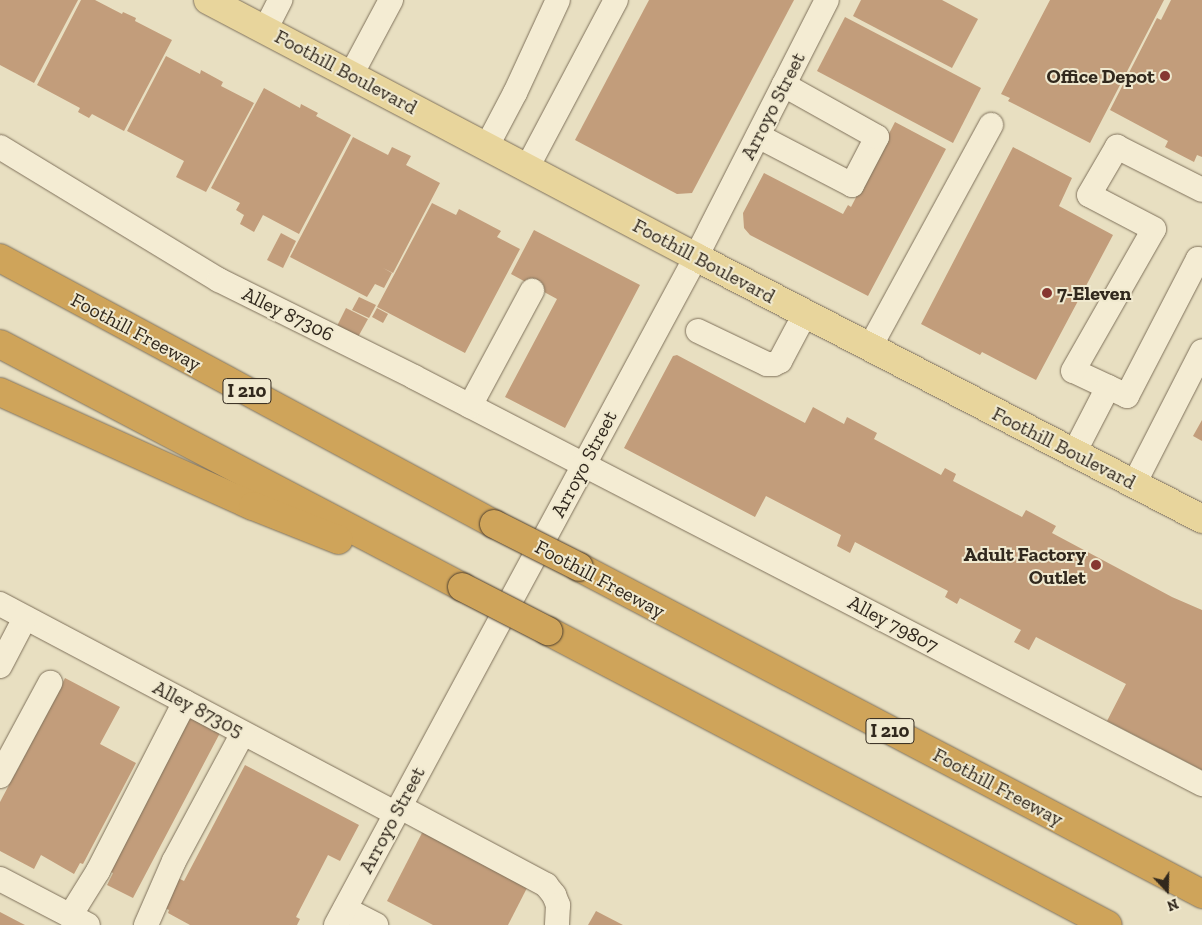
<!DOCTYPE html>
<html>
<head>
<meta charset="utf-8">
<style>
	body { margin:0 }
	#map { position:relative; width:1202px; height:925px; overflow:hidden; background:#e8dfc1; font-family:"Zilla Slab",serif }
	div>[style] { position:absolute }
	.building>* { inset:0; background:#c29d7b }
	.roads { filter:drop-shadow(0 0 1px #7f715b) drop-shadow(0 0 1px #7f715b) }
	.minor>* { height:24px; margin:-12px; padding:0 12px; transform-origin:12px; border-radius:12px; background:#f4ecd3 }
	.major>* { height:28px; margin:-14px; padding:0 14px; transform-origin:14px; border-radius:14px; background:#e8d59c }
	.highway>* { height:28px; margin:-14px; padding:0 14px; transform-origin:14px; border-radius:14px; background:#cfa45a }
	.bridges { filter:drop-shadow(0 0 1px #4d3f2f) drop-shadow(0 0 1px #4d3f2f) }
	.highway-bridge>* { height:28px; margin:-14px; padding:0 14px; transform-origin:14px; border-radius:14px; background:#cfa45a }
	.dots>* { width:14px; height:14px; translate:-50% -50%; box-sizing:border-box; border:2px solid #f0e9cf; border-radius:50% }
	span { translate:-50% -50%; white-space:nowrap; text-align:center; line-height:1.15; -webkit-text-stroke:4px #f0e9cf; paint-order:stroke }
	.shield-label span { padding:1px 4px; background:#f0e9cf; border:1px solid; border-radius:4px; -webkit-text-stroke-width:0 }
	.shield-label { font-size:19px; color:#31281d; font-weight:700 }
	.street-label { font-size:20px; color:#31281d }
	.poi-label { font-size:20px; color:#31281d; font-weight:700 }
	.right { translate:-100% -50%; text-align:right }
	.left { translate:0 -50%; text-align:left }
	.north { position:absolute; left:1142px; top:865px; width:50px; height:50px; -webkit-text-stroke:4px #f0e9cf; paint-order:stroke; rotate:159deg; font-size:14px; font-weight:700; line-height:20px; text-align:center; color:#31281d }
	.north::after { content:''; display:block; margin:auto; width:18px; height:22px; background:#31281d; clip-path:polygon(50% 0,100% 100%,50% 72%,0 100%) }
</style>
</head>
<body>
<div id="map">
	<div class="building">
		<i style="clip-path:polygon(0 0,78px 0,34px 83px,0 65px)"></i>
		<i style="clip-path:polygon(81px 0,95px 0,122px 14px,123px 12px,136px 18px,135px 21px,172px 40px,124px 131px,92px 114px,89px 118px,78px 112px,80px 108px,37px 85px)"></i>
		<i style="clip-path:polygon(649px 0,794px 0,692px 193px,677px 194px,575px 140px)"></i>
		<i style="clip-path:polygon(861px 0,942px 0,978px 19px,952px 68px,853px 16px)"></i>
		<i style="clip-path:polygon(1050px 0,1164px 0,1090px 143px,1008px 101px,1010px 98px,1001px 94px)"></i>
		<i style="clip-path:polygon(1171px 0,1202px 0,1202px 157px,1197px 155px,1194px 162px,1165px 147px,1168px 141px,1110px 110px,1157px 18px,1161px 20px)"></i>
		<i style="clip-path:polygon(845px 17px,981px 88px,953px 143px,817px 71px)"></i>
		<i style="clip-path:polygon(166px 56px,200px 74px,201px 70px,223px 82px,221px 86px,254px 103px,206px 192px,176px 177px,184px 161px,127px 131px)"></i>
		<i style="clip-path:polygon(264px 88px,300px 108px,301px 104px,318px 113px,316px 116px,351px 135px,299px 234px,263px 215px,254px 232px,240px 224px,244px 215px,236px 210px,240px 203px,211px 188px)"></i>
		<i style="clip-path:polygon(895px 122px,946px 149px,868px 296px,750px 235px,744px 228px,743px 213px,764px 173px,843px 214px,848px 205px,851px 207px)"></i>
		<i style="clip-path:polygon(353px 137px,388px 155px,392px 147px,411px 156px,406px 165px,440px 183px,393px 273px,383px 268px,392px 273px,384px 288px,375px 284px,367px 297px,290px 257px)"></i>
		<i style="clip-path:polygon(1013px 147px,1072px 178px,1059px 206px,1113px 235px,1036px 380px,982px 352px,980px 355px,921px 324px)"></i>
		<i style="clip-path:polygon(432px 203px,456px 215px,459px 209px,501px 231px,497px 237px,520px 249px,465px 353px,377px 307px)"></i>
		<i style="clip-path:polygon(534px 230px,640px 285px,565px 428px,505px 397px,557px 299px,511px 274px)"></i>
		<i style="clip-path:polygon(281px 233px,296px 241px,283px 268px,267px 260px)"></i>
		<i style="clip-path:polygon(359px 297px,376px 305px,369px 318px,352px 310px)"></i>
		<i style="clip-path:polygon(346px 308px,368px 319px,358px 337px,337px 326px)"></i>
		<i style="clip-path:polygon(377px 308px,388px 314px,383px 323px,372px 317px)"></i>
		<i style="clip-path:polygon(677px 355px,805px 423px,813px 407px,844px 424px,847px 417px,877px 433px,874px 439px,941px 475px,945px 468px,956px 474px,953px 481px,1022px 517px,1026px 510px,1056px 526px,1052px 533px,1172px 597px,1202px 610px,1202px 770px,1107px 721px,1126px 684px,1036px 637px,1029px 650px,1014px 642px,1021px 630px,960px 598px,957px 604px,945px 597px,948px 591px,855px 542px,850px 553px,837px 546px,841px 535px,766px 496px,755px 517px,624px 448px,673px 356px)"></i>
		<i style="clip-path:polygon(1202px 420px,1202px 441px,1193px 436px)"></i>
		<i style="clip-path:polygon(65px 678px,120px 707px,100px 744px,136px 763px,83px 864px,80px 863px,74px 874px,41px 855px,34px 869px,0 851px,0 802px,9px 785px,5px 783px,11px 772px,15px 774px,30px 745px,32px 732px,36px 734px)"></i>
		<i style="clip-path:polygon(190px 717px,220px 733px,133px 898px,107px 885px,113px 873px,109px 871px)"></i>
		<i style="clip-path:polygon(245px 765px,359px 825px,340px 861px,328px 855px,296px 917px,300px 919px,297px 925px,190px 925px,168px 913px,169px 910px,163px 907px,178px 878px,184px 881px)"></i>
		<i style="clip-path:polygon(423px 831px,528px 886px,508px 925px,433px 925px,387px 901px)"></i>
		<i style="clip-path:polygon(596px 911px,623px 925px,588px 925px)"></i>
		<i style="clip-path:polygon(0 912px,21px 923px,25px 925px,0 925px)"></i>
	</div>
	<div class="roads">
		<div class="minor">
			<i style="left:265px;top:30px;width:34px;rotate:-63deg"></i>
			<i style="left:351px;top:75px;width:85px;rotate:-61.9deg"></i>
			<i style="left:758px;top:136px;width:106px;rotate:27.5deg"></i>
			<i style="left:852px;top:185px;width:54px;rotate:-62.5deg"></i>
			<i style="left:877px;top:137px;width:107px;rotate:-150.8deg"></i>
			<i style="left:487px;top:146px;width:60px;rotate:-62.2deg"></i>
			<i style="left:515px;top:93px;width:102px;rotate:-65.2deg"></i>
			<i style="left:0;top:147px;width:256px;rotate:31.3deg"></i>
			<i style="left:219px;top:280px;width:218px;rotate:26.4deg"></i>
			<i style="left:414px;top:377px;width:887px;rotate:27.32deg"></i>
			<i style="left:527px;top:168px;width:190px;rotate:-62.1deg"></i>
			<i style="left:698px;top:331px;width:76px;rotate:25.6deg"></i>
			<i style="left:767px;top:364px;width:7px"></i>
			<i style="left:774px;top:364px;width:7px;rotate:-27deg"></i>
			<i style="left:780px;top:361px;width:53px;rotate:-62deg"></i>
			<i style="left:870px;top:347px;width:253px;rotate:-61.4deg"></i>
			<i style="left:1108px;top:387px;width:38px;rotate:-155deg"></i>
			<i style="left:1073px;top:371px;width:163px;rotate:-60.3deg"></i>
			<i style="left:1154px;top:229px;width:73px;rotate:-152.4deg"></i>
			<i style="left:1089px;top:195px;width:56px;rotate:-59.7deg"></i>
			<i style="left:1117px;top:147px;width:95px;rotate:26.8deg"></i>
			<i style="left:470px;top:406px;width:131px;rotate:-61.7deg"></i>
			<i style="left:1074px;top:453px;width:74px;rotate:-62.7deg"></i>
			<i style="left:1108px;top:387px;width:21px;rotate:25deg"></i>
			<i style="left:1127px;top:396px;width:154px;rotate:-62.6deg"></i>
			<i style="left:1198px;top:259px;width:4px;rotate:27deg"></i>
			<i style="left:1134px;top:484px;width:149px;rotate:-62.9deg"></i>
			<i style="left:0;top:604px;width:448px;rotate:27.9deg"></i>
			<i style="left:0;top:666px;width:54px;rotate:-62.5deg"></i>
			<i style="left:0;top:776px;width:106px;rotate:-61.7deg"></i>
			<i style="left:400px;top:807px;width:166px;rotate:28.1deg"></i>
			<i style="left:546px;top:885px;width:13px;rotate:51deg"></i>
			<i style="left:554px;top:895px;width:11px;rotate:68deg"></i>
			<i style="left:558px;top:905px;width:20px;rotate:93deg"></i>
			<i style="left:0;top:879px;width:99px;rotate:27.6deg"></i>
			<i style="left:345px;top:909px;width:35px;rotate:27deg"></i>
			<i style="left:70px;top:916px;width:53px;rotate:-58.1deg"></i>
			<i style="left:98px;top:871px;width:190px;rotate:-62.8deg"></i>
			<i style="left:146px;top:925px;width:70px;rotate:-66.4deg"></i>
			<i style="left:174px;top:861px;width:145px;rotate:-61.7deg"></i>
			<i style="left:336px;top:925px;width:759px;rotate:-61.68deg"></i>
			<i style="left:696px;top:257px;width:288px;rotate:-63deg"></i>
		</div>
		<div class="major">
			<i style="left:208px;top:0;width:552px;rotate:27.77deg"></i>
			<i style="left:696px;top:257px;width:570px;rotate:27.37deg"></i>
		</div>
		<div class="highway">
			<i style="left:0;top:258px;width:561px;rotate:28.3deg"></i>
			<i style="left:0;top:344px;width:522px;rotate:27.74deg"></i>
			<i style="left:0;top:392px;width:277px;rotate:24.3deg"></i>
			<i style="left:253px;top:506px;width:92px;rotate:21.6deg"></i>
			<i style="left:579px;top:567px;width:704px;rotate:27.69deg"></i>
			<i style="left:548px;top:631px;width:632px;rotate:27.7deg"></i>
		</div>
	</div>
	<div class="bridges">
		<div class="highway-bridge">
			<i style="left:494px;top:524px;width:95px;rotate:26.8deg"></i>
			<i style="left:462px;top:587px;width:97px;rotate:27.1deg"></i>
		</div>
	</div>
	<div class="dots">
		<i style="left:1165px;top:76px;background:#873731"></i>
		<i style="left:1047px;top:293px;background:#873731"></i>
		<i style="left:1096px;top:565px;background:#873731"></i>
	</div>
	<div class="shield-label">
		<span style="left:247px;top:391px">I 210</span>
		<span style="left:890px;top:731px">I 210</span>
	</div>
	<div class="street-label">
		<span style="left:346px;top:72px;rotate:28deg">Foothill Boulevard</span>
		<span style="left:773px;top:106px;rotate:-63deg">Arroyo Street</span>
		<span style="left:704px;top:261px;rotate:28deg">Foothill Boulevard</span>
		<span style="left:288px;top:314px;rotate:26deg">Alley 87306</span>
		<span style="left:136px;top:332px;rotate:28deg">Foothill Freeway</span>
		<span style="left:1064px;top:448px;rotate:27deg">Foothill Boulevard</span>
		<span style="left:584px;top:464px;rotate:-62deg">Arroyo Street</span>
		<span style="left:600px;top:579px;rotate:28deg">Foothill Freeway</span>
		<span style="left:893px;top:624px;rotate:28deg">Alley 79807</span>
		<span style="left:198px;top:709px;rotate:28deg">Alley 87305</span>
		<span style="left:998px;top:787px;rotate:28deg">Foothill Freeway</span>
		<span style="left:392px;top:820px;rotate:-62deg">Arroyo Street</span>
	</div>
	<div class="poi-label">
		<span class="right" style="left:1155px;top:76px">Office Depot</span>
		<span class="left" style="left:1057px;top:293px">7-Eleven</span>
		<span class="right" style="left:1086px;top:566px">Adult Factory<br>Outlet</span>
	</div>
	<div class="north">N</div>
</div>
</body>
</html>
